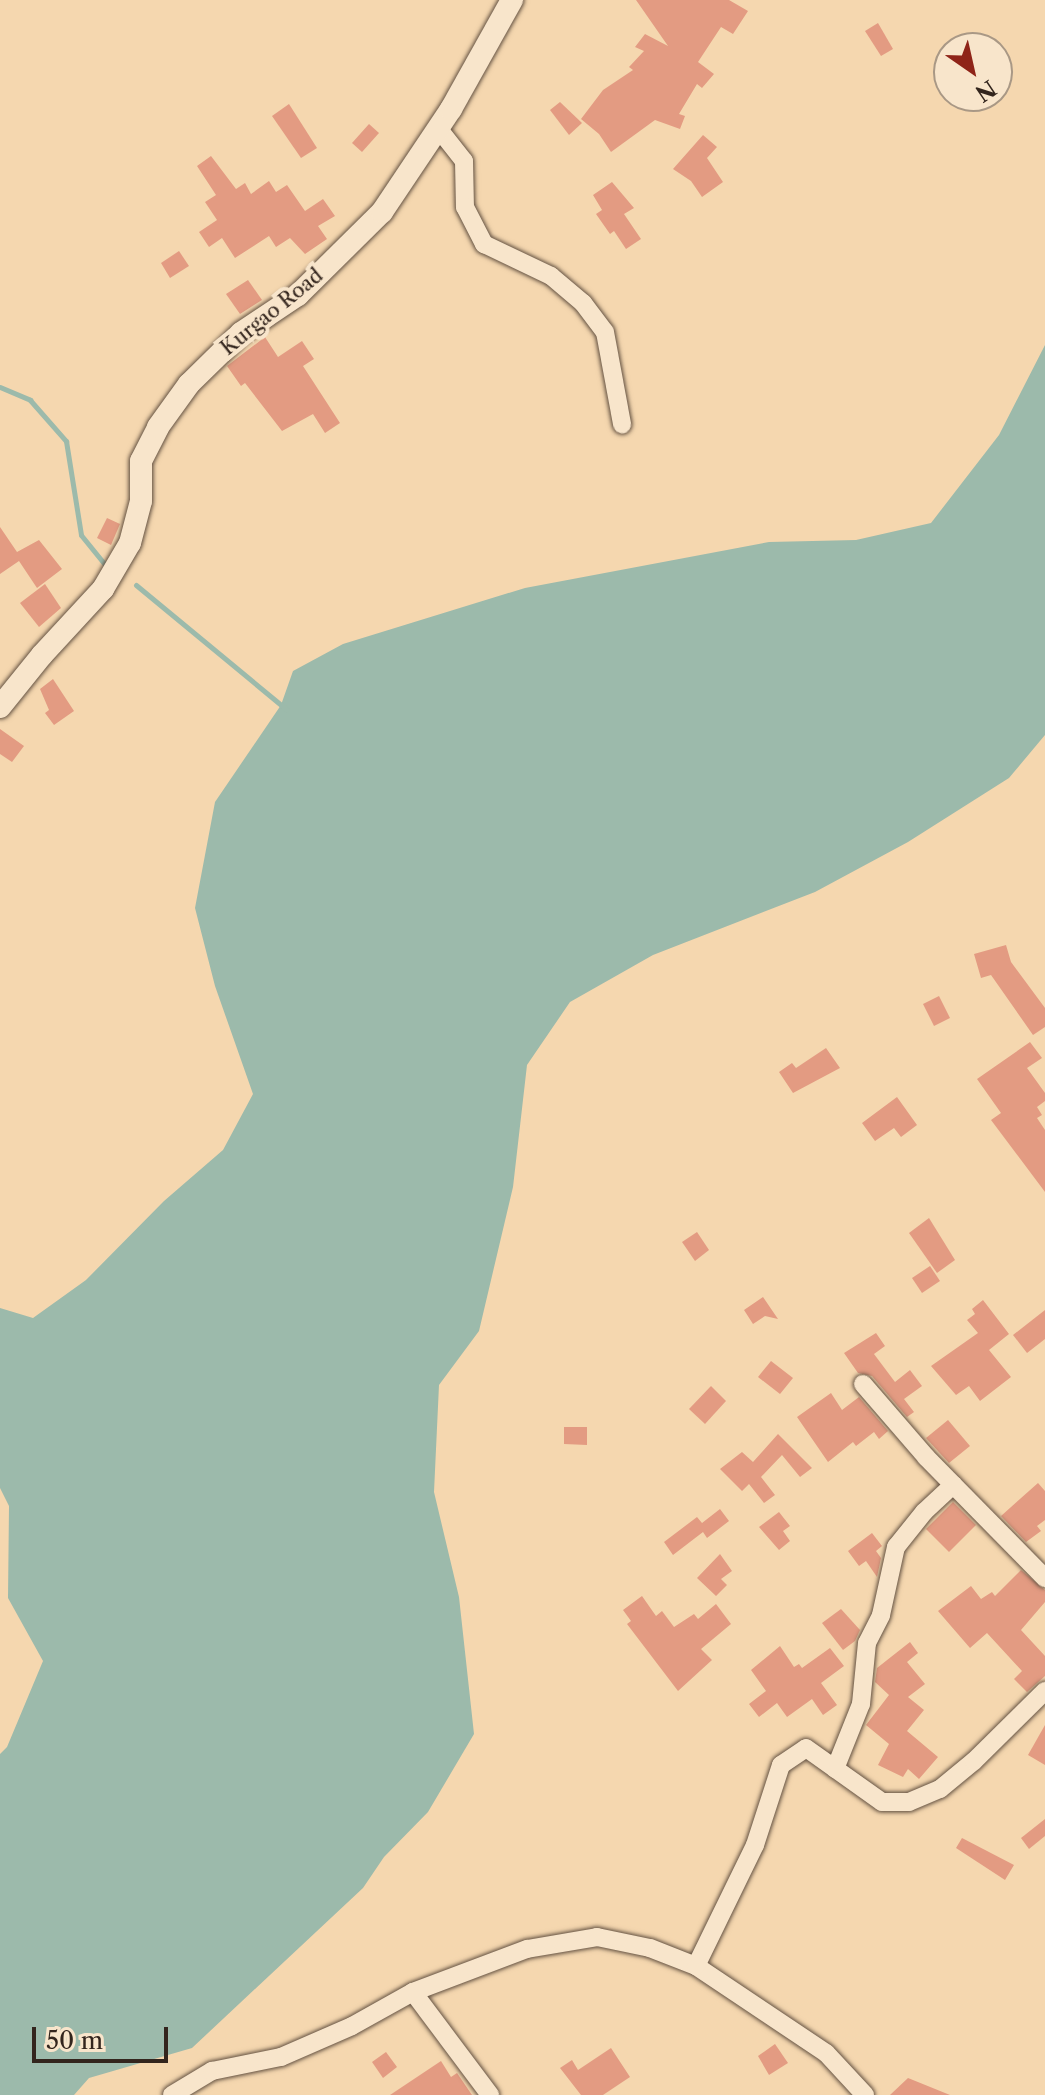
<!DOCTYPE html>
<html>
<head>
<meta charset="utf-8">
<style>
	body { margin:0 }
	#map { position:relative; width:1045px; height:2095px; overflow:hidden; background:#f5d7af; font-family:"Libre Caslon Text",serif }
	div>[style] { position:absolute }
	.water>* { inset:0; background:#9cbaab }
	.stream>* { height:5px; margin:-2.5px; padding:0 2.5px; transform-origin:2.5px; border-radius:2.5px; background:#9cbaab }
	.building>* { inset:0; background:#e39b82 }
	.roads { filter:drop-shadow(0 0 2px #645242) drop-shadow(0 0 2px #645242) }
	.minor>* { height:18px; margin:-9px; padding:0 9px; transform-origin:9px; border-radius:9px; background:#f8e5cb }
	.tertiary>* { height:22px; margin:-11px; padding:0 11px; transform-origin:11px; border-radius:11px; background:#f8e5cb }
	span { translate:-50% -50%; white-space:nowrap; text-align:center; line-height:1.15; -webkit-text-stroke:8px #f8e5cb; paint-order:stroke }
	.street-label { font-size:20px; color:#33251d }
	.north { position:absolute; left:933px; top:32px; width:80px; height:80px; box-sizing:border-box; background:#f8e5cb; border:2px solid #a99885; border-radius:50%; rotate:146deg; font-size:22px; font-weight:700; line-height:32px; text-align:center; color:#33251d }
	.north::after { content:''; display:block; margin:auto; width:28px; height:36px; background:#8f2418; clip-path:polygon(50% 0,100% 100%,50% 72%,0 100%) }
	.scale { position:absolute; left:32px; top:2027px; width:136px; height:36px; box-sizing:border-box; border:4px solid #33251d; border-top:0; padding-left:10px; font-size:24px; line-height:28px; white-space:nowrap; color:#33251d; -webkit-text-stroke:6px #f8e5cb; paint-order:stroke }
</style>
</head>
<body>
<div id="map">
	<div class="water">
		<i style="clip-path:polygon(1045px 345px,1045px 735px,1009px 778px,908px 842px,815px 892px,653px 955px,570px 1002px,527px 1065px,513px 1187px,479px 1331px,439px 1385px,434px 1492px,459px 1597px,474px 1734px,428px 1812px,384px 1857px,363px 1888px,192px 2048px,89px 2078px,74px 2095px,0 2095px,0 1754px,7px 1747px,43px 1661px,8px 1598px,9px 1506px,0 1488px,0 1308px,33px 1318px,86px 1280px,164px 1201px,223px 1150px,253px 1094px,215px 986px,195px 908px,215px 802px,281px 705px,293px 671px,343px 644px,525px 588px,769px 542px,856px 540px,931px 523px,999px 435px)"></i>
	</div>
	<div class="stream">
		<i style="left:0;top:387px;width:33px;rotate:23deg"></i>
		<i style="left:30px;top:400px;width:55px;rotate:48.7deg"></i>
		<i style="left:66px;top:441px;width:95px;rotate:80.9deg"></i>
		<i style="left:81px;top:535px;width:38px;rotate:51deg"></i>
		<i style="left:136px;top:585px;width:195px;rotate:39.6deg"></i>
	</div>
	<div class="building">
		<i style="clip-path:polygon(636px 0,729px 0,748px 11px,733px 34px,721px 27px,698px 62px,714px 74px,702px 88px,697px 84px,679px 114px,685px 116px,680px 129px,655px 120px,611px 152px,599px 134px,581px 119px,603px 90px,633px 70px,629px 67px,644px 51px,635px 47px,645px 34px,668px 46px)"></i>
		<i style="clip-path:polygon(878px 23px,893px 49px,881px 56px,865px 31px)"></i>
		<i style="clip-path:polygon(560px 102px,582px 123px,569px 135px,550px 110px)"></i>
		<i style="clip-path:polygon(289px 104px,317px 148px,301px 158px,272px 116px)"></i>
		<i style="clip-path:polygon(369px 124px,379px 133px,362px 152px,352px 143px)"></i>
		<i style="clip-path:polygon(703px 135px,717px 147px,707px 158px,723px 182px,702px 197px,691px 181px,673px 169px)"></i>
		<i style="clip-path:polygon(211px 156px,236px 189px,245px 183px,251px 194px,269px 181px,276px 192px,287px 185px,305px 211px,323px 199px,335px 216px,318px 226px,327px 239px,305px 254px,290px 238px,276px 247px,269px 236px,235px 258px,222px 238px,209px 247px,199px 232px,217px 220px,205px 202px,216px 195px,197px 166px)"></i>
		<i style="clip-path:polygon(612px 182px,634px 208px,624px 214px,641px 239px,626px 249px,614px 231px,610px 234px,596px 214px,602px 210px,593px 195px)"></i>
		<i style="clip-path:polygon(179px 251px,189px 266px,170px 278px,161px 263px)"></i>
		<i style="clip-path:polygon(248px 280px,262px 300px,240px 314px,226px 294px)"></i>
		<i style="clip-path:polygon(265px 337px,278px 357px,302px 341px,314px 359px,303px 366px,340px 423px,325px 433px,313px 414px,282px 431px,245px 383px,241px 386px,227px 366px)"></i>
		<i style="clip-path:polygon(107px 518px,120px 524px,111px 545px,97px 538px)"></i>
		<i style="clip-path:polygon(0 527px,17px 552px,39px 540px,62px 569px,37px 588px,19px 561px,0 574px)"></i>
		<i style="clip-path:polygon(45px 584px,61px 608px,39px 627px,20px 603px)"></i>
		<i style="clip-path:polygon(53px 679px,74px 711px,54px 725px,45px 713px,49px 710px,40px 689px)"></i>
		<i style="clip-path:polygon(0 729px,24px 746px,12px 762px,0 754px)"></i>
		<i style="clip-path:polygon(1006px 945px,1011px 962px,1045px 1008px,1045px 1027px,1033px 1035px,991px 975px,981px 978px,974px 954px)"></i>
		<i style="clip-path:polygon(939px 996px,950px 1018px,934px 1026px,923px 1004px)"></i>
		<i style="clip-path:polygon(1030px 1042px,1042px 1058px,1027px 1068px,1045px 1093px,1045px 1101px,1037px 1107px,1042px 1115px,1037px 1118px,1045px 1130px,1045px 1192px,991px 1120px,1001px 1113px,977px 1079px)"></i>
		<i style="clip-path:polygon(826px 1048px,840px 1068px,793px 1093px,779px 1072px,792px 1063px,796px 1068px)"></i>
		<i style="clip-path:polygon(897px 1097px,917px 1125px,901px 1137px,894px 1128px,875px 1141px,862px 1123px)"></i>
		<i style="clip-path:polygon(929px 1218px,955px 1260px,937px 1273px,909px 1233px)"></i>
		<i style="clip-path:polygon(697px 1232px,709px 1250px,695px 1261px,682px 1242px)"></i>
		<i style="clip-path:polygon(930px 1266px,940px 1281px,922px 1293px,912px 1278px)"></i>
		<i style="clip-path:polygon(763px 1297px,778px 1319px,765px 1316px,753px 1324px,744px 1310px)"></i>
		<i style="clip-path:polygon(983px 1300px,1009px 1334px,989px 1350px,1011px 1377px,980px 1401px,969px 1386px,956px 1395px,931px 1366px,978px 1333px,967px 1320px,975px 1314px,972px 1309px)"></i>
		<i style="clip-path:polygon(1045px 1310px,1045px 1339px,1027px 1353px,1013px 1335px)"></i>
		<i style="clip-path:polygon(876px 1333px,885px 1346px,874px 1354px,895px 1382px,910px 1370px,922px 1386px,904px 1399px,914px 1412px,907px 1417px,872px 1376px,858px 1373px,844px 1353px)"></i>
		<i style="clip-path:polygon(771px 1361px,793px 1378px,780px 1394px,758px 1377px)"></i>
		<i style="clip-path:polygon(711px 1386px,726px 1401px,705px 1424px,689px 1409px)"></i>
		<i style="clip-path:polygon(831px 1393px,842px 1410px,859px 1397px,888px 1431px,879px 1439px,874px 1432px,856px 1446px,853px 1442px,828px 1462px,797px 1417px)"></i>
		<i style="clip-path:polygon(948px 1420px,970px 1446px,949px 1463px,926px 1438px)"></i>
		<i style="clip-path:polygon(564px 1427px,587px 1427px,587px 1445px,564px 1444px)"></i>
		<i style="clip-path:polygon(778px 1434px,812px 1468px,800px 1477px,782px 1455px,761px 1477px,775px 1495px,764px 1503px,749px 1484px,742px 1491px,720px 1469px,742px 1452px,753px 1462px)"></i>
		<i style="clip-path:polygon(1038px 1483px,1045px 1491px,1045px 1520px,1037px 1526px,1041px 1531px,1026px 1542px,1001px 1516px)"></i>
		<i style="clip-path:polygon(953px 1502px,976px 1525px,949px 1552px,926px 1529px)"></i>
		<i style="clip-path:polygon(720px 1509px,729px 1521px,707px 1538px,703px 1532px,673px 1555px,664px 1542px,697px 1517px,702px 1523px)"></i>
		<i style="clip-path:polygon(779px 1512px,790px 1526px,783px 1531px,790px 1541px,779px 1550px,759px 1527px)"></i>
		<i style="clip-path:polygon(872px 1533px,882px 1546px,876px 1551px,881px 1558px,877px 1577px,866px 1561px,859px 1566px,848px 1551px)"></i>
		<i style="clip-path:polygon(720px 1554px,732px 1571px,721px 1579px,727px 1585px,716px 1596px,697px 1578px)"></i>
		<i style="clip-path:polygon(1021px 1570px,1045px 1590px,1045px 1602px,1021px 1630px,1045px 1656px,1045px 1676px,1027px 1692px,1014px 1679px,1022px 1671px,987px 1633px,970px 1648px,938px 1611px,971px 1586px,981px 1599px,992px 1592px,995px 1596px)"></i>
		<i style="clip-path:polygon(642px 1596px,656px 1616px,662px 1611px,674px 1627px,694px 1614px,698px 1619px,716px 1604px,731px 1624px,701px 1649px,712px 1660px,678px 1691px,627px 1624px,631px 1621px,623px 1610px)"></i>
		<i style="clip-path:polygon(841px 1609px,860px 1630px,855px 1641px,843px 1650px,822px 1623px)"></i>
		<i style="clip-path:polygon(910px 1642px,918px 1653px,907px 1662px,925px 1684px,908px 1697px,924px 1710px,907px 1731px,938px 1757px,919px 1779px,908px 1769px,903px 1777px,878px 1765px,889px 1744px,866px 1725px,889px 1695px,875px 1682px,877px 1668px)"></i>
		<i style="clip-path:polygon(780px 1646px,794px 1667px,799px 1664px,802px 1668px,830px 1648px,844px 1666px,821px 1683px,837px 1705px,823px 1715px,812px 1699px,787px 1717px,777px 1703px,759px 1717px,749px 1704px,766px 1691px,751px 1670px)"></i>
		<i style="clip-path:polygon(1045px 1725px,1045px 1765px,1028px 1755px)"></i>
		<i style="clip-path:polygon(1045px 1819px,1045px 1836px,1029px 1849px,1021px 1838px)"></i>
		<i style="clip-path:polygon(962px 1838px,1014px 1865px,1005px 1880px,956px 1848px)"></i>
		<i style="clip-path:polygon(775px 2044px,788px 2063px,769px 2075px,758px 2056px)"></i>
		<i style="clip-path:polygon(611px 2048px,630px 2077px,603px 2095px,581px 2095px,560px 2068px,572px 2060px,578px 2070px)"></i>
		<i style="clip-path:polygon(386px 2052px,397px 2067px,383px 2078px,372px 2062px)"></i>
		<i style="clip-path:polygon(441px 2061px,451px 2077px,457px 2073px,472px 2095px,390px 2095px)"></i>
		<i style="clip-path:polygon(908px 2078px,950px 2095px,890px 2095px)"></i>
	</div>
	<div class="roads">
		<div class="minor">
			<i style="left:438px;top:128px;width:42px;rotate:51.8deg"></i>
			<i style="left:464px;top:161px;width:46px;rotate:88.8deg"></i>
			<i style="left:465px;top:207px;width:42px;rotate:62.8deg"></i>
			<i style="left:484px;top:244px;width:74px;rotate:25.5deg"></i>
			<i style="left:551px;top:276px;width:42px;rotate:40.2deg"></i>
			<i style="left:583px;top:303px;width:36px;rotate:53deg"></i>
			<i style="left:605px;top:332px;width:94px;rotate:79.5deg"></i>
			<i style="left:863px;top:1384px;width:96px;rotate:49.2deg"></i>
			<i style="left:926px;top:1457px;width:170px;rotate:45.5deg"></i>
			<i style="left:835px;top:1769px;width:70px;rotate:-68.2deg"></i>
			<i style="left:861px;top:1704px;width:61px;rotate:-84.4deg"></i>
			<i style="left:867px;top:1643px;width:31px;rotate:-63deg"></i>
			<i style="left:881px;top:1615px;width:70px;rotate:-77.6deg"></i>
			<i style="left:896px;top:1547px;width:45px;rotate:-51.3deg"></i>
			<i style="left:924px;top:1512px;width:40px;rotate:-43deg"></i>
			<i style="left:413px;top:1992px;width:129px;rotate:53.2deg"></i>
			<i style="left:172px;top:2095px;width:47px;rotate:-31deg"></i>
			<i style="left:212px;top:2071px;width:70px;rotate:-11.5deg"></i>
			<i style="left:281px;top:2057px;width:77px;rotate:-23.6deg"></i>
			<i style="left:352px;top:2026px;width:70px;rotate:-29.1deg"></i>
			<i style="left:413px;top:1992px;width:122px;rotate:-20.7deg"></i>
			<i style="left:527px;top:1949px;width:71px;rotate:-9.7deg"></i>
			<i style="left:597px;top:1937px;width:54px;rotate:11.7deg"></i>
			<i style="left:650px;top:1948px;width:49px;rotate:21.4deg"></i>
			<i style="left:865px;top:2095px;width:57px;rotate:-132.9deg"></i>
			<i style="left:826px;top:2053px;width:156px;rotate:-146.2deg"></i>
			<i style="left:696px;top:1966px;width:135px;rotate:-64deg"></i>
			<i style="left:755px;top:1845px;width:84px;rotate:-72deg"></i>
			<i style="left:781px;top:1765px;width:30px;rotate:-34deg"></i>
			<i style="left:806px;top:1748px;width:93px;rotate:35.4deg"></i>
			<i style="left:882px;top:1802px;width:27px"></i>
			<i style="left:909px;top:1802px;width:34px;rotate:-23deg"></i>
			<i style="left:940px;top:1789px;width:44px;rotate:-39.5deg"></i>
			<i style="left:974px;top:1761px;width:100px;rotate:-44.6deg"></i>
		</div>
		<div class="tertiary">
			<i style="left:0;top:707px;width:67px;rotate:-51.1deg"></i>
			<i style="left:42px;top:655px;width:90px;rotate:-47.3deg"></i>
			<i style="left:103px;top:589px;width:53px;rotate:-59.6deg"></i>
			<i style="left:130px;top:543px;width:43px;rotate:-75.3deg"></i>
			<i style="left:141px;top:501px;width:40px;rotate:-90deg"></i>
			<i style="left:141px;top:461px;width:38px;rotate:-63deg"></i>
			<i style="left:158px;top:427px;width:53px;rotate:-54.2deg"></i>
			<i style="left:189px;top:384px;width:73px;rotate:-44.4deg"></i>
			<i style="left:241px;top:333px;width:69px;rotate:-33.7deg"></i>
			<i style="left:298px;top:295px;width:118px;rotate:-44.7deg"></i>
			<i style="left:382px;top:212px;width:124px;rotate:-56.2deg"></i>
			<i style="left:451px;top:109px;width:125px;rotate:-60.8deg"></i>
		</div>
	</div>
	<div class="street-label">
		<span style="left:272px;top:312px;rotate:-39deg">Kurgao Road</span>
	</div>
	<div class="north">N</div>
	<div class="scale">50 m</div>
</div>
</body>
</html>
